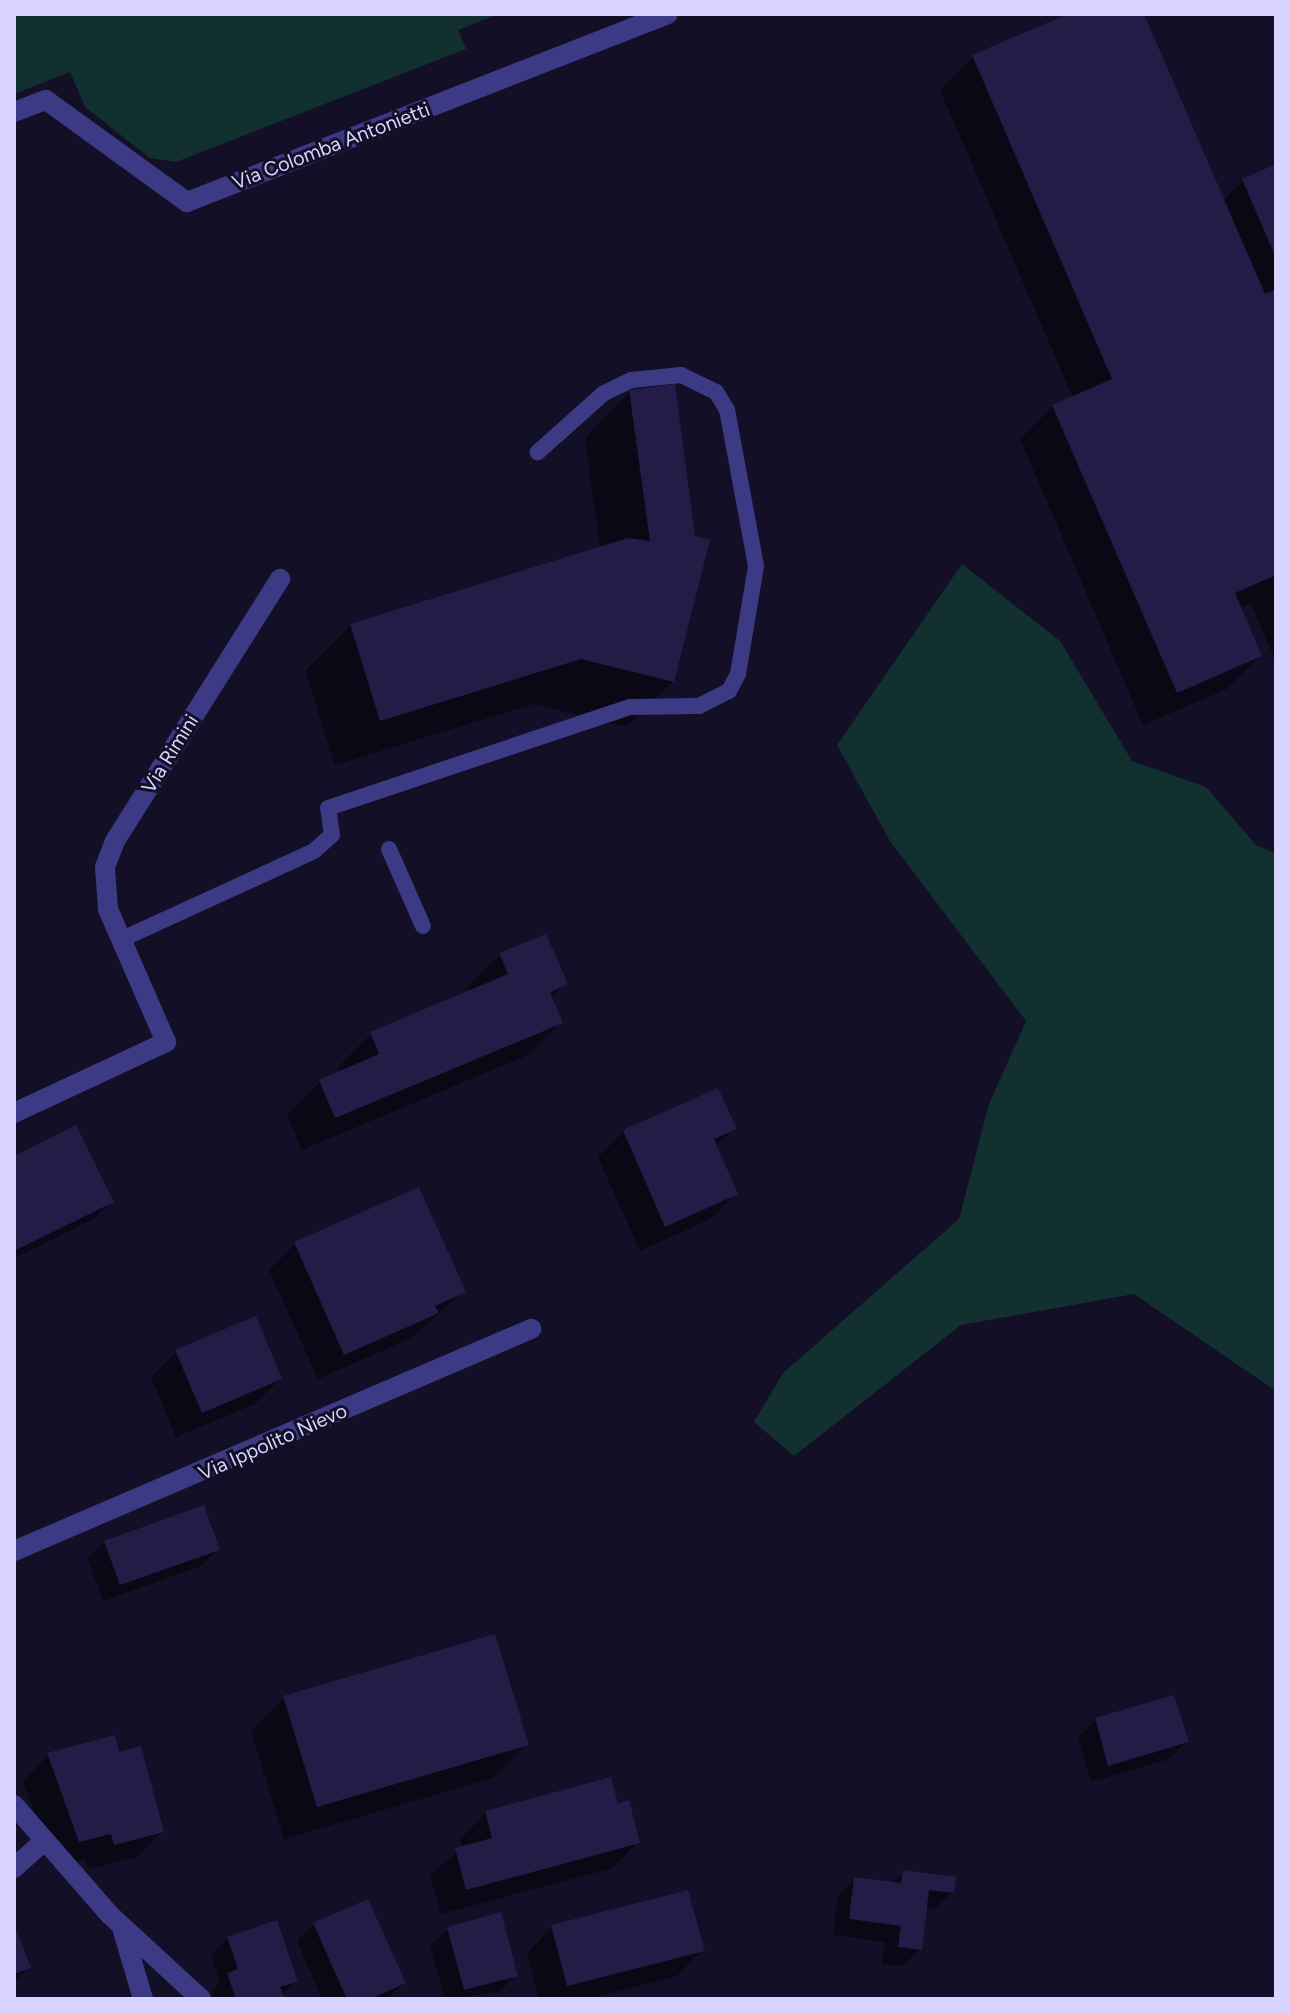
<!DOCTYPE html>
<html>
<head>
<meta charset="utf-8">
<style>
	body { margin:0 }
	#map { position:relative; width:1290px; height:2013px; overflow:hidden; background:#130f26; font-family:Figtree,sans-serif }
	div>[style] { position:absolute }
	.green>* { inset:0; background:#12302f }
	.shadow>* { inset:0; background:#0007 }
	.building>* { inset:0; background:#241b47 }
	.lane>* { height:16px; margin:-8px; padding:0 8px; transform-origin:8px; border-radius:8px; background:#3d3a85 }
	.street>* { height:20px; margin:-10px; padding:0 10px; transform-origin:10px; border-radius:10px; background:#3d3a85 }
	span { translate:-50% -50%; white-space:nowrap; text-align:center; line-height:1.15; -webkit-text-stroke:6px #130f26; paint-order:stroke }
	.street-label { font-size:20px; color:#d9d4ff }
	.frame { position:absolute; inset:0; border:16px solid #d9d4ff; pointer-events:none }
</style>
</head>
<body>
<div id="map">
	<div class="green">
		<i style="clip-path:polygon(14px 14px,498px 14px,458px 30px,466px 49px,176px 162px,150px 158px,85px 107px,70px 72px,14px 94px)"></i>
		<i style="clip-path:polygon(962px 564px,1060px 641px,1132px 761px,1206px 787px,1256px 845px,1276px 853px,1276px 1391px,1134px 1294px,961px 1325px,794px 1456px,754px 1422px,783px 1373px,959px 1219px,989px 1104px,1026px 1021px,890px 841px,837px 745px)"></i>
	</div>
	<div class="shadow">
		<i style="clip-path:polygon(1073px 14px,1142px 14px,1223px 201px,1243px 180px,1276px 166px,1276px 662px,1251px 604px,1240px 608px,1260px 656px,1227px 689px,1143px 725px,1020px 439px,1053px 406px,1073px 398px,940px 90px,973px 57px)"></i>
		<i style="clip-path:polygon(630px 392px,673px 681px,627px 727px,534px 704px,335px 765px,305px 671px,351px 625px,600px 548px,585px 438px)"></i>
		<i style="clip-path:polygon(500px 955px,565px 984px,551px 998px,561px 1022px,528px 1055px,302px 1150px,287px 1115px,320px 1082px,341px 1073px,338px 1067px,371px 1034px,469px 992px,467px 988px)"></i>
		<i style="clip-path:polygon(734px 1129px,715px 1147px,736px 1194px,710px 1219px,640px 1251px,598px 1157px,624px 1131px)"></i>
		<i style="clip-path:polygon(14px 1158px,112px 1201px,95px 1218px,14px 1258px)"></i>
		<i style="clip-path:polygon(295px 1244px,463px 1292px,411px 1338px,318px 1379px,269px 1270px)"></i>
		<i style="clip-path:polygon(176px 1352px,280px 1379px,255px 1404px,176px 1437px,151px 1377px)"></i>
		<i style="clip-path:polygon(105px 1542px,218px 1549px,201px 1566px,103px 1601px,88px 1559px)"></i>
		<i style="clip-path:polygon(284px 1698px,526px 1745px,493px 1778px,284px 1839px,251px 1731px)"></i>
		<i style="clip-path:polygon(1096px 1720px,1186px 1742px,1169px 1759px,1091px 1782px,1078px 1737px)"></i>
		<i style="clip-path:polygon(118px 1754px,162px 1831px,136px 1857px,88px 1869px,85px 1859px,53px 1867px,23px 1781px,48px 1755px)"></i>
		<i style="clip-path:polygon(609px 1780px,617px 1806px,638px 1842px,613px 1868px,441px 1914px,430px 1875px,462px 1848px,460px 1839px,486px 1813px)"></i>
		<i style="clip-path:polygon(904px 1872px,952px 1892px,935px 1909px,925px 1908px,920px 1949px,903px 1966px,882px 1964px,885px 1942px,833px 1935px,838px 1896px,855px 1879px,892px 1884px)"></i>
		<i style="clip-path:polygon(314px 1924px,404px 1983px,387px 1999px,322px 1999px,297px 1941px)"></i>
		<i style="clip-path:polygon(552px 1927px,702px 1950px,677px 1976px,587px 1999px,539px 1999px,527px 1953px)"></i>
		<i style="clip-path:polygon(14px 1929px,29px 1967px,14px 1982px)"></i>
		<i style="clip-path:polygon(448px 1929px,516px 1975px,499px 1992px,445px 1999px,430px 1946px)"></i>
		<i style="clip-path:polygon(228px 1938px,295px 1982px,278px 1999px,213px 1999px,211px 1992px,220px 1982px,211px 1956px)"></i>
	</div>
	<div class="building">
		<i style="clip-path:polygon(1068px 14px,1144px 14px,1265px 294px,1276px 289px,1276px 575px,1235px 593px,1262px 656px,1177px 693px,1052px 405px,1112px 379px,972px 55px)"></i>
		<i style="clip-path:polygon(1276px 164px,1276px 258px,1242px 179px)"></i>
		<i style="clip-path:polygon(675px 384px,695px 536px,710px 540px,674px 682px,581px 659px,380px 721px,350px 624px,628px 538px,650px 541px,629px 390px)"></i>
		<i style="clip-path:polygon(546px 934px,568px 984px,550px 992px,563px 1023px,335px 1118px,319px 1080px,379px 1054px,370px 1032px,508px 974px,499px 953px)"></i>
		<i style="clip-path:polygon(718px 1088px,737px 1129px,714px 1139px,738px 1194px,665px 1227px,623px 1130px)"></i>
		<i style="clip-path:polygon(76px 1125px,114px 1202px,14px 1251px,14px 1156px)"></i>
		<i style="clip-path:polygon(419px 1187px,466px 1292px,435px 1306px,439px 1313px,344px 1355px,294px 1242px)"></i>
		<i style="clip-path:polygon(256px 1316px,282px 1379px,202px 1413px,175px 1350px)"></i>
		<i style="clip-path:polygon(204px 1505px,220px 1550px,120px 1585px,104px 1541px)"></i>
		<i style="clip-path:polygon(495px 1634px,529px 1745px,317px 1807px,283px 1696px)"></i>
		<i style="clip-path:polygon(1174px 1695px,1189px 1742px,1108px 1766px,1095px 1718px)"></i>
		<i style="clip-path:polygon(115px 1735px,119px 1752px,141px 1746px,164px 1832px,114px 1845px,111px 1834px,79px 1842px,47px 1753px)"></i>
		<i style="clip-path:polygon(611px 1777px,618px 1804px,629px 1800px,640px 1843px,466px 1890px,455px 1848px,492px 1838px,485px 1811px)"></i>
		<i style="clip-path:polygon(903px 1870px,956px 1877px,954px 1893px,929px 1890px,922px 1950px,898px 1947px,901px 1926px,849px 1919px,854px 1877px,901px 1883px)"></i>
		<i style="clip-path:polygon(688px 1890px,705px 1951px,567px 1986px,551px 1925px)"></i>
		<i style="clip-path:polygon(368px 1899px,406px 1983px,370px 1999px,347px 1999px,313px 1923px)"></i>
		<i style="clip-path:polygon(501px 1912px,518px 1976px,464px 1990px,447px 1927px)"></i>
		<i style="clip-path:polygon(277px 1920px,298px 1982px,280px 1987px,284px 1997px,276px 1999px,236px 1999px,227px 1973px,238px 1969px,227px 1937px)"></i>
		<i style="clip-path:polygon(14px 1924px,31px 1968px,14px 1974px)"></i>
	</div>
	<div class="lane">
		<i style="left:389px;top:849px;width:84px;rotate:66.2deg"></i>
		<i style="left:120px;top:940px;width:213px;rotate:-24.6deg"></i>
		<i style="left:314px;top:851px;width:24px;rotate:-42deg"></i>
		<i style="left:332px;top:835px;width:27px;rotate:-98deg"></i>
		<i style="left:328px;top:808px;width:318px;rotate:-18.5deg"></i>
		<i style="left:630px;top:707px;width:69px;rotate:-0.8deg"></i>
		<i style="left:699px;top:706px;width:34px;rotate:-27deg"></i>
		<i style="left:729px;top:691px;width:19px;rotate:-62deg"></i>
		<i style="left:738px;top:674px;width:109px;rotate:-80.5deg"></i>
		<i style="left:756px;top:566px;width:159px;rotate:-100.5deg"></i>
		<i style="left:727px;top:410px;width:21px;rotate:-121deg"></i>
		<i style="left:716px;top:392px;width:39px;rotate:-154deg"></i>
		<i style="left:681px;top:375px;width:50px;rotate:174.3deg"></i>
		<i style="left:631px;top:380px;width:30px;rotate:154deg"></i>
		<i style="left:604px;top:393px;width:89px;rotate:138.2deg"></i>
	</div>
	<div class="street">
		<i style="left:14px;top:112px;width:34px;rotate:-21deg"></i>
		<i style="left:46px;top:100px;width:174px;rotate:35.9deg"></i>
		<i style="left:187px;top:202px;width:516px;rotate:-21.35deg"></i>
		<i style="left:14px;top:1113px;width:168px;rotate:-25deg"></i>
		<i style="left:166px;top:1042px;width:145px;rotate:-113.6deg"></i>
		<i style="left:108px;top:909px;width:42px;rotate:-94.1deg"></i>
		<i style="left:105px;top:867px;width:28px;rotate:-69deg"></i>
		<i style="left:115px;top:841px;width:310px;rotate:-57.8deg"></i>
		<i style="left:14px;top:1551px;width:563px;rotate:-23.24deg"></i>
		<i style="left:14px;top:1805px;width:146px;rotate:48.9deg"></i>
		<i style="left:110px;top:1915px;width:124px;rotate:42.7deg"></i>
		<i style="left:14px;top:1868px;width:39px;rotate:-42deg"></i>
		<i style="left:123px;top:1931px;width:71px;rotate:73.6deg"></i>
	</div>
	<div class="street-label">
		<span style="left:331px;top:146px;rotate:-21deg">Via Colomba Antonietti</span>
		<span style="left:170px;top:754px;rotate:-58deg">Via Rimini</span>
		<span style="left:273px;top:1442px;rotate:-24deg">Via Ippolito Nievo</span>
	</div>
	<div class="frame"></div>
</div>
</body>
</html>
